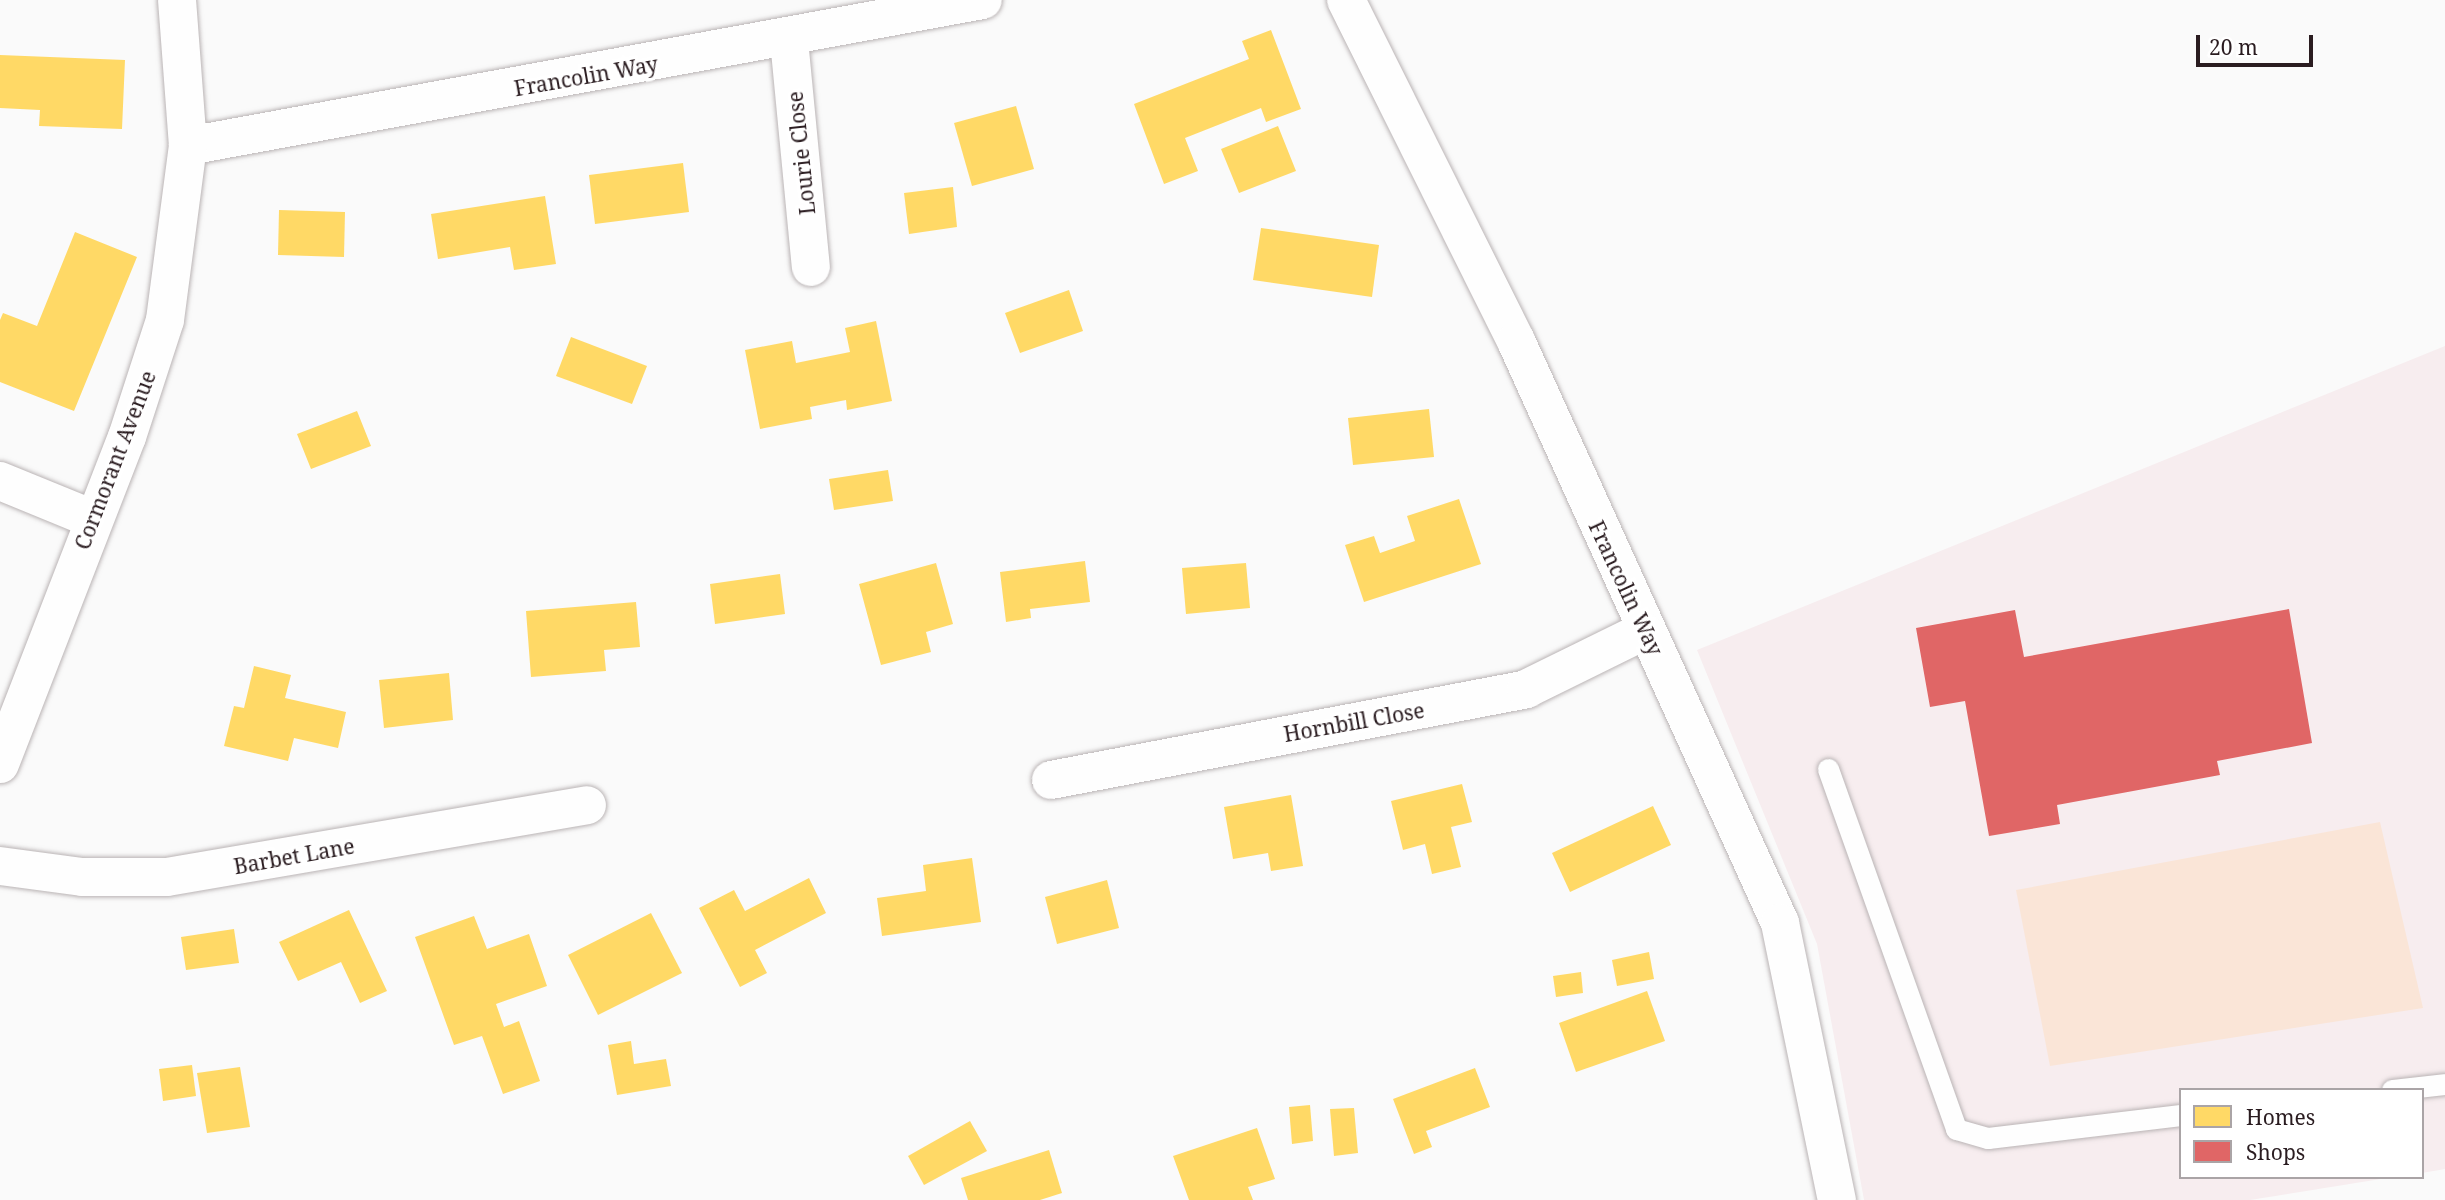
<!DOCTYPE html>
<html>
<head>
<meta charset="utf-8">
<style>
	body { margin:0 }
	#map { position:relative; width:2445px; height:1200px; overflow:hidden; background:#fafafa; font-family:"Noto Serif",serif }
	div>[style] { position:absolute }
	.built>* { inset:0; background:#f7edef }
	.green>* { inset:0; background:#fae5d7 }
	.homes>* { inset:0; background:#ffd966 }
	.shops>* { inset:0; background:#e06666 }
	.roads { filter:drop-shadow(0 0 2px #bab4b5) drop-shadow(0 0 2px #bab4b5) }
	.service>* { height:21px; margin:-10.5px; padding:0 10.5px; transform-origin:10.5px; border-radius:10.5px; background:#fefefe }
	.minor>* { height:38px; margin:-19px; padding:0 19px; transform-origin:19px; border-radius:19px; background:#fefefe }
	span { translate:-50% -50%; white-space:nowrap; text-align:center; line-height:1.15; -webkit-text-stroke:7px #fff; paint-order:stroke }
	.street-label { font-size:21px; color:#2a1c20 }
	.legend { position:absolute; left:2179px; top:1088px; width:245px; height:91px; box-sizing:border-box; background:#fff; border:2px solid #aaa4a6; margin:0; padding:9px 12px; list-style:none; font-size:21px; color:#2a1c20 }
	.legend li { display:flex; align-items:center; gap:14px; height:35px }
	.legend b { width:35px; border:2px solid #aaa4a6 }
	.scale { position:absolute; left:2196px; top:35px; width:117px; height:32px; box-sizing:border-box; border:4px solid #2a1c20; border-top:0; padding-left:9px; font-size:21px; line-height:24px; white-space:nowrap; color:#2a1c20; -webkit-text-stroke:5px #fff; paint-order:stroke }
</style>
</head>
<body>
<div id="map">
	<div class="built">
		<i style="clip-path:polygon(2445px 346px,2445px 1169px,2422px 1173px,2422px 1090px,2181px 1090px,2181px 1177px,2393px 1177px,2250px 1200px,1864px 1200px,1817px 944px,1697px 650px)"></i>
	</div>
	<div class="green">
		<i style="clip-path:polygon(2380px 822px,2423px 1008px,2050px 1066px,2016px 890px)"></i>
	</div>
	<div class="homes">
		<i style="clip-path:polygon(1271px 30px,1301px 109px,1266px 122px,1261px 108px,1185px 138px,1198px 171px,1164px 184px,1134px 104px,1249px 59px,1242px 41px)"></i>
		<i style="clip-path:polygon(0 55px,125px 60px,122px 129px,39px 126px,40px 110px,0 108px)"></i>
		<i style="clip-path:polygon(1016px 106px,1034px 169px,972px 186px,954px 123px)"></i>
		<i style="clip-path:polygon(1278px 126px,1296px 171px,1239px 193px,1221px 149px)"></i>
		<i style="clip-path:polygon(683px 163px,689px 212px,595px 224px,589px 175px)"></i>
		<i style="clip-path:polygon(953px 187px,957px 227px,909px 234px,904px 193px)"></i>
		<i style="clip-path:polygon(545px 196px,556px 264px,514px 270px,510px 247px,438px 259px,431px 214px)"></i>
		<i style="clip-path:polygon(279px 210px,345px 212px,344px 257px,278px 255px)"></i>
		<i style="clip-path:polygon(1261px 228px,1379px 245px,1372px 297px,1253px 280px)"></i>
		<i style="clip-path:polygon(75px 232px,137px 257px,74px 411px,0 382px,0 320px,3px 313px,37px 326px)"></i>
		<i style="clip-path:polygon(1069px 290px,1083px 331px,1020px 353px,1005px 313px)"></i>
		<i style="clip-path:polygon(876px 321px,892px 401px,847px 410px,846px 400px,810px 407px,812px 419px,760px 429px,745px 350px,792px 341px,796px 363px,850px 352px,845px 328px)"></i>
		<i style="clip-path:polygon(571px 337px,647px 366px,632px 404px,556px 376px)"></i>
		<i style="clip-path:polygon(1429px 409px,1434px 457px,1353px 465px,1348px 418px)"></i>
		<i style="clip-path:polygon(357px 411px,371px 446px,311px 469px,297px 434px)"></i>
		<i style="clip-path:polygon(888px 470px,893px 501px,834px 510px,829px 479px)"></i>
		<i style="clip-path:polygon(1459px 499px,1481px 564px,1364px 602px,1345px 545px,1374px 536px,1380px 553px,1415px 541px,1407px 516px)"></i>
		<i style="clip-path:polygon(1085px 561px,1090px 602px,1030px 609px,1031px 618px,1006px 622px,1000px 572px)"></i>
		<i style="clip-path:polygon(936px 563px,953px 624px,926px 632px,931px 652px,881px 665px,859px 584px)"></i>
		<i style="clip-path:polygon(1246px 563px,1250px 608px,1186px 614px,1182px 568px)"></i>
		<i style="clip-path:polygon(780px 574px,785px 614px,715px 624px,710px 584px)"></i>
		<i style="clip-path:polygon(636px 602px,640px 647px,604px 650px,606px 671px,531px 677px,526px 611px)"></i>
		<i style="clip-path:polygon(254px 666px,291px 675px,285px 698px,346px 712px,338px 748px,294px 738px,288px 761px,224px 746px,234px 706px,244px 708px)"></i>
		<i style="clip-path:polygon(449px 673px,453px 720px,384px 728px,379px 680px)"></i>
		<i style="clip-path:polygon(1462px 784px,1472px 822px,1451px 827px,1461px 867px,1432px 874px,1425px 844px,1403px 850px,1391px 801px)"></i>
		<i style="clip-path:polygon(1291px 795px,1303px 866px,1271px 871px,1268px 853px,1233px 859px,1224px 807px)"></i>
		<i style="clip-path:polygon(1653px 806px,1671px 845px,1570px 892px,1552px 853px)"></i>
		<i style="clip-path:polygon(972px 858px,981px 922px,882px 936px,877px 898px,926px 891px,923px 865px)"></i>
		<i style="clip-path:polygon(809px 878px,826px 913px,755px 950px,767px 973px,740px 987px,699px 908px,734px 890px,745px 911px)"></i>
		<i style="clip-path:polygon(1107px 880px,1119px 928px,1057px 944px,1045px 897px)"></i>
		<i style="clip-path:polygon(349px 910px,387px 991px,360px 1003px,341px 962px,298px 981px,279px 942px)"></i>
		<i style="clip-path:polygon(651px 913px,682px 973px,598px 1015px,568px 955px)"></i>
		<i style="clip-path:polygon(474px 916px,487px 949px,529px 934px,547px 986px,496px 1004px,504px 1027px,519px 1021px,540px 1081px,503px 1094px,482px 1036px,454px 1045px,415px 937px)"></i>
		<i style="clip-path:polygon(234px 929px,239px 963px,186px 970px,181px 937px)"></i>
		<i style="clip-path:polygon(1649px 952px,1654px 979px,1617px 986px,1612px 960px)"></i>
		<i style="clip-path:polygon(1581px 972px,1583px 993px,1556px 997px,1553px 976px)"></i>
		<i style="clip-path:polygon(1647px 991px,1665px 1041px,1576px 1072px,1559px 1023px)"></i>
		<i style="clip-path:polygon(631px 1041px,634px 1064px,666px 1059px,671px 1086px,617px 1095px,608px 1045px)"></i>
		<i style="clip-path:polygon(192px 1065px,196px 1096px,163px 1101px,159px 1069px)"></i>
		<i style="clip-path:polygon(240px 1067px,250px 1127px,207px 1133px,197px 1073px)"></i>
		<i style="clip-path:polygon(1475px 1068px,1490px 1107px,1426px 1131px,1432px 1147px,1414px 1154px,1393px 1099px)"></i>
		<i style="clip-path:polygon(1310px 1105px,1313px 1141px,1292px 1144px,1289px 1107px)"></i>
		<i style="clip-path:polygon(1354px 1108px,1358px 1153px,1334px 1156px,1330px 1109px)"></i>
		<i style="clip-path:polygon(970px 1121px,987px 1151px,924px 1185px,908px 1156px)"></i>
		<i style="clip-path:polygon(1257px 1128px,1275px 1179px,1248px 1187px,1253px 1200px,1189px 1200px,1173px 1156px)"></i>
		<i style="clip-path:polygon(1049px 1150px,1062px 1193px,1040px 1200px,968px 1200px,961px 1178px)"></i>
	</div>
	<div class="shops">
		<i style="clip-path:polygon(2289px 609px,2312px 743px,2217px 761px,2220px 775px,2057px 805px,2060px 824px,1989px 836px,1965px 701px,1930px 707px,1916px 628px,2015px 610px,2024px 657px)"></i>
	</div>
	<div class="roads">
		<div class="service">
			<i style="left:1828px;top:769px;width:382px;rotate:70.4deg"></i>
			<i style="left:1956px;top:1129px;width:33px;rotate:16deg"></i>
			<i style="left:1988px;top:1138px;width:194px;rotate:-6.8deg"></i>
			<i style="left:2392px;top:1090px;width:53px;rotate:-6.5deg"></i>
		</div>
		<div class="minor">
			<i style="left:1346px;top:0;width:381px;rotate:63.5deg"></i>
			<i style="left:1516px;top:341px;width:639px;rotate:65.6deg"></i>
			<i style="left:1780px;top:923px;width:283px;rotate:78.4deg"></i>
			<i style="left:789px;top:40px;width:228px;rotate:84.5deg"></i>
			<i style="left:188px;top:146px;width:808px;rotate:-10.41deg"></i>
			<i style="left:0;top:481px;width:100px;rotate:22.2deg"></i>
			<i style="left:0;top:764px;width:351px;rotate:-68.8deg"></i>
			<i style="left:127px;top:437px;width:123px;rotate:-72deg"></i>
			<i style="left:165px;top:320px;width:176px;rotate:-82.5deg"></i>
			<i style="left:188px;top:146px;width:146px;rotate:-94.3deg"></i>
			<i style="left:1051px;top:780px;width:484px;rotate:-10.8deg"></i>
			<i style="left:1526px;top:689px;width:131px;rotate:-26.2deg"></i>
			<i style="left:0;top:866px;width:83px;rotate:7.6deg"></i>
			<i style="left:82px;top:877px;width:85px"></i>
			<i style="left:167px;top:877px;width:426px;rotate:-9.7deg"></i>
		</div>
	</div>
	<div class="street-label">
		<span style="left:586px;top:76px;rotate:-10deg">Francolin Way</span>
		<span style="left:801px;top:153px;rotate:-96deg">Lourie Close</span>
		<span style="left:115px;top:460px;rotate:-69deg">Cormorant Avenue</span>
		<span style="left:1626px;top:588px;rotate:65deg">Francolin Way</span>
		<span style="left:1354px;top:722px;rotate:-10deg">Hornbill Close</span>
		<span style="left:294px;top:856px;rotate:-10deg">Barbet Lane</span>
	</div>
	<ul class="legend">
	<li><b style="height:19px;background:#ffd966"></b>Homes</li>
	<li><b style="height:19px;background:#e06666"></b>Shops</li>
	</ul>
	<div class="scale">20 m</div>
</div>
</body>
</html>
